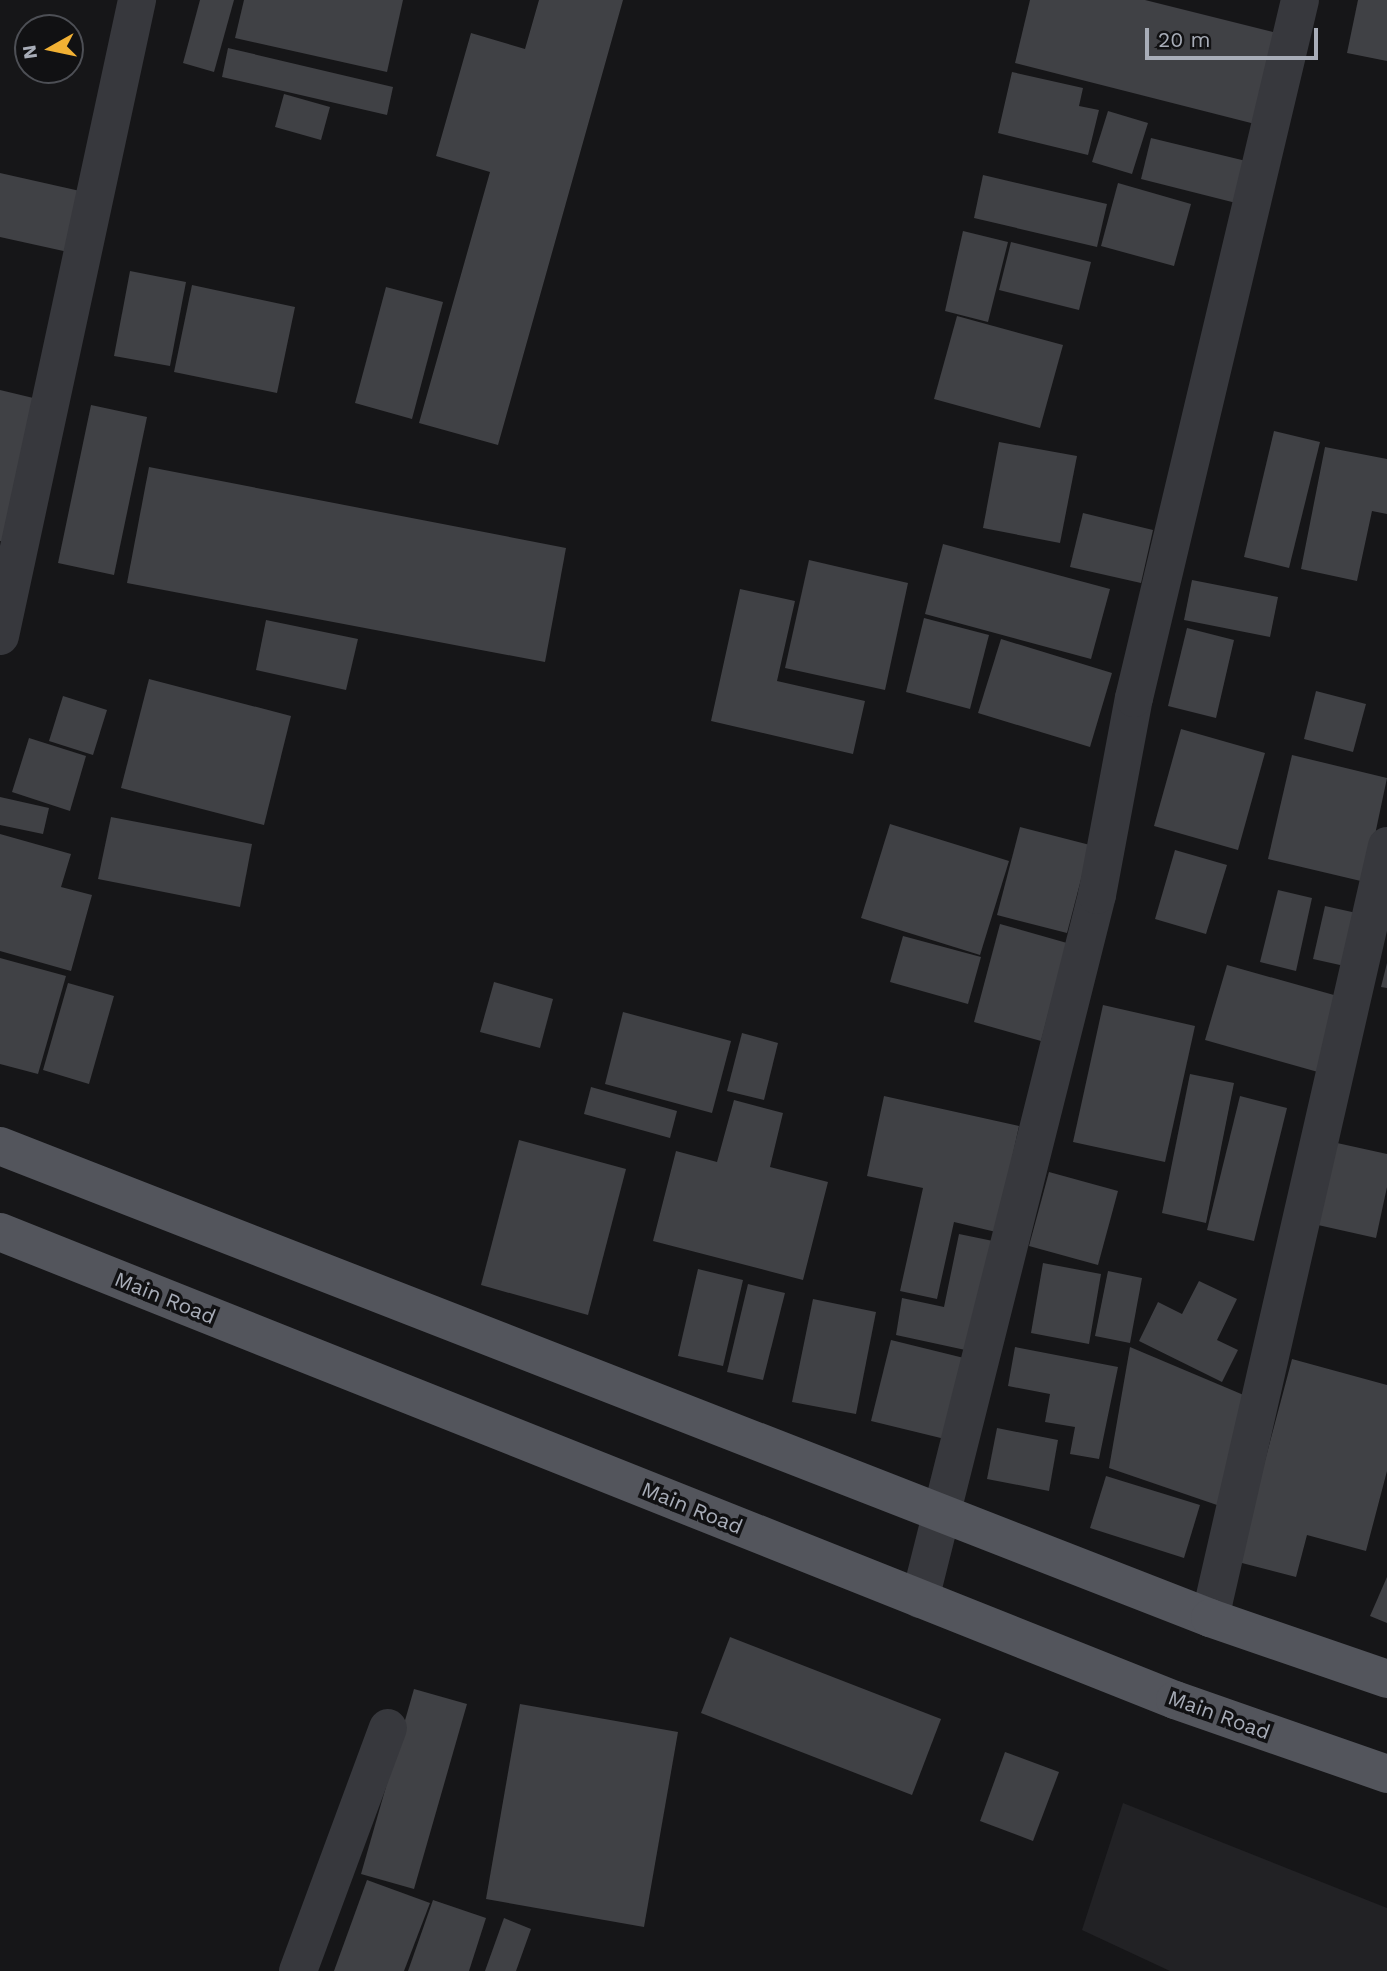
<!DOCTYPE html>
<html>
<head>
<meta charset="utf-8">
<style>
	body { margin:0 }
	#map { position:relative; width:1387px; height:1971px; overflow:hidden; background:#161618; font-family:"Work Sans",sans-serif }
	div>[style] { position:absolute }
	.built>* { inset:0; background:#222225 }
	.building>* { inset:0; background:#404145 }
	.street>* { height:38px; margin:-19px; padding:0 19px; transform-origin:19px; border-radius:19px; background:#37383d }
	.primary>* { height:38px; margin:-19px; padding:0 19px; transform-origin:19px; border-radius:19px; background:#53555c }
	span { translate:-50% -50%; white-space:nowrap; text-align:center; line-height:1.15; -webkit-text-stroke:7px #111113; paint-order:stroke }
	.street-label { font-size:21px; color:#a8adb8 }
	.north { position:absolute; left:14px; top:14px; width:70px; height:70px; box-sizing:border-box; background:#111113; border:2px solid #4d4f55; border-radius:50%; rotate:261deg; font-size:19px; font-weight:700; line-height:28px; text-align:center; color:#a8adb8 }
	.north::after { content:''; display:block; margin:auto; width:24px; height:32px; background:#f2b134; clip-path:polygon(50% 0,100% 100%,50% 72%,0 100%) }
	.scale { position:absolute; left:1145px; top:28px; width:173px; height:32px; box-sizing:border-box; border:4px solid #a8adb8; border-top:0; padding-left:9px; font-size:21px; line-height:24px; white-space:nowrap; color:#a8adb8; -webkit-text-stroke:5px #111113; paint-order:stroke }
</style>
</head>
<body>
<div id="map">
	<div class="built">
		<i style="clip-path:polygon(1123px 1803px,1387px 1908px,1387px 1971px,1170px 1971px,1082px 1930px)"></i>
	</div>
	<div class="building">
		<i style="clip-path:polygon(200px 0,234px 0,214px 72px,183px 63px)"></i>
		<i style="clip-path:polygon(244px 0,403px 0,387px 72px,235px 38px)"></i>
		<i style="clip-path:polygon(539px 0,623px 0,498px 445px,419px 423px,490px 172px,436px 156px,471px 33px,525px 49px)"></i>
		<i style="clip-path:polygon(1030px 0,1145px 0,1277px 33px,1255px 124px,1015px 63px)"></i>
		<i style="clip-path:polygon(1358px 0,1387px 0,1387px 61px,1347px 53px)"></i>
		<i style="clip-path:polygon(228px 48px,393px 87px,387px 115px,222px 77px)"></i>
		<i style="clip-path:polygon(1012px 72px,1083px 88px,1079px 106px,1099px 110px,1088px 155px,998px 133px)"></i>
		<i style="clip-path:polygon(284px 94px,330px 107px,321px 140px,275px 127px)"></i>
		<i style="clip-path:polygon(1108px 111px,1148px 123px,1132px 174px,1092px 162px)"></i>
		<i style="clip-path:polygon(1151px 138px,1246px 161px,1236px 203px,1141px 179px)"></i>
		<i style="clip-path:polygon(0 173px,80px 191px,68px 252px,0 237px)"></i>
		<i style="clip-path:polygon(983px 175px,1107px 204px,1097px 247px,974px 218px)"></i>
		<i style="clip-path:polygon(1118px 183px,1191px 204px,1174px 266px,1101px 246px)"></i>
		<i style="clip-path:polygon(963px 231px,1008px 242px,988px 322px,945px 311px)"></i>
		<i style="clip-path:polygon(1011px 242px,1091px 262px,1079px 310px,999px 290px)"></i>
		<i style="clip-path:polygon(130px 271px,186px 282px,170px 366px,114px 356px)"></i>
		<i style="clip-path:polygon(192px 285px,295px 307px,277px 393px,174px 372px)"></i>
		<i style="clip-path:polygon(386px 287px,443px 302px,412px 419px,355px 403px)"></i>
		<i style="clip-path:polygon(957px 316px,1063px 345px,1040px 428px,934px 399px)"></i>
		<i style="clip-path:polygon(0 390px,50px 402px,16px 545px,0 541px)"></i>
		<i style="clip-path:polygon(91px 405px,147px 417px,114px 575px,58px 563px)"></i>
		<i style="clip-path:polygon(1274px 431px,1320px 442px,1289px 568px,1244px 557px)"></i>
		<i style="clip-path:polygon(999px 442px,1077px 456px,1060px 543px,983px 528px)"></i>
		<i style="clip-path:polygon(1325px 447px,1387px 459px,1387px 514px,1372px 511px,1357px 581px,1301px 569px)"></i>
		<i style="clip-path:polygon(149px 467px,566px 548px,545px 662px,127px 583px)"></i>
		<i style="clip-path:polygon(1083px 513px,1153px 530px,1141px 583px,1070px 567px)"></i>
		<i style="clip-path:polygon(943px 544px,1110px 589px,1091px 659px,925px 614px)"></i>
		<i style="clip-path:polygon(809px 560px,908px 583px,885px 690px,785px 668px)"></i>
		<i style="clip-path:polygon(1192px 580px,1278px 597px,1270px 637px,1184px 620px)"></i>
		<i style="clip-path:polygon(740px 589px,795px 601px,777px 681px,865px 701px,853px 754px,711px 721px)"></i>
		<i style="clip-path:polygon(924px 618px,989px 635px,970px 709px,906px 692px)"></i>
		<i style="clip-path:polygon(266px 620px,358px 639px,346px 690px,256px 670px)"></i>
		<i style="clip-path:polygon(1187px 628px,1234px 640px,1216px 718px,1168px 706px)"></i>
		<i style="clip-path:polygon(1001px 639px,1112px 673px,1090px 747px,978px 713px)"></i>
		<i style="clip-path:polygon(149px 679px,291px 716px,264px 825px,121px 788px)"></i>
		<i style="clip-path:polygon(1316px 691px,1366px 704px,1353px 752px,1304px 739px)"></i>
		<i style="clip-path:polygon(63px 696px,107px 710px,93px 755px,49px 741px)"></i>
		<i style="clip-path:polygon(1181px 729px,1265px 753px,1238px 850px,1154px 826px)"></i>
		<i style="clip-path:polygon(29px 738px,86px 756px,70px 811px,12px 792px)"></i>
		<i style="clip-path:polygon(1292px 755px,1387px 778px,1365px 882px,1268px 859px)"></i>
		<i style="clip-path:polygon(0 797px,49px 808px,43px 834px,0 825px)"></i>
		<i style="clip-path:polygon(111px 817px,252px 844px,240px 907px,98px 879px)"></i>
		<i style="clip-path:polygon(890px 824px,1009px 861px,980px 955px,861px 918px)"></i>
		<i style="clip-path:polygon(1020px 827px,1090px 845px,1067px 933px,997px 915px)"></i>
		<i style="clip-path:polygon(0 834px,71px 854px,61px 887px,92px 895px,71px 971px,0 951px)"></i>
		<i style="clip-path:polygon(1175px 850px,1227px 865px,1206px 934px,1155px 919px)"></i>
		<i style="clip-path:polygon(1278px 890px,1312px 898px,1296px 971px,1260px 962px)"></i>
		<i style="clip-path:polygon(1325px 906px,1361px 914px,1349px 967px,1313px 959px)"></i>
		<i style="clip-path:polygon(1000px 924px,1067px 943px,1041px 1041px,974px 1022px)"></i>
		<i style="clip-path:polygon(903px 936px,981px 957px,968px 1004px,890px 982px)"></i>
		<i style="clip-path:polygon(0 958px,66px 976px,38px 1074px,0 1064px)"></i>
		<i style="clip-path:polygon(1387px 963px,1387px 988px,1381px 987px)"></i>
		<i style="clip-path:polygon(1227px 965px,1341px 997px,1318px 1072px,1205px 1040px)"></i>
		<i style="clip-path:polygon(494px 982px,553px 999px,540px 1048px,480px 1032px)"></i>
		<i style="clip-path:polygon(68px 983px,114px 996px,89px 1084px,43px 1070px)"></i>
		<i style="clip-path:polygon(1103px 1005px,1195px 1026px,1165px 1162px,1073px 1142px)"></i>
		<i style="clip-path:polygon(623px 1012px,731px 1041px,712px 1113px,605px 1084px)"></i>
		<i style="clip-path:polygon(742px 1033px,778px 1043px,764px 1100px,727px 1091px)"></i>
		<i style="clip-path:polygon(1190px 1074px,1234px 1083px,1206px 1223px,1162px 1213px)"></i>
		<i style="clip-path:polygon(591px 1087px,677px 1111px,670px 1138px,584px 1114px)"></i>
		<i style="clip-path:polygon(884px 1096px,1019px 1126px,996px 1232px,954px 1222px,937px 1299px,900px 1291px,923px 1188px,867px 1176px)"></i>
		<i style="clip-path:polygon(1240px 1096px,1287px 1108px,1254px 1241px,1207px 1230px)"></i>
		<i style="clip-path:polygon(734px 1100px,783px 1113px,770px 1167px,828px 1182px,803px 1280px,653px 1241px,676px 1151px,717px 1162px)"></i>
		<i style="clip-path:polygon(519px 1140px,626px 1169px,588px 1315px,481px 1285px)"></i>
		<i style="clip-path:polygon(1328px 1141px,1387px 1154px,1387px 1187px,1376px 1238px,1309px 1223px)"></i>
		<i style="clip-path:polygon(1049px 1172px,1118px 1191px,1098px 1265px,1029px 1246px)"></i>
		<i style="clip-path:polygon(959px 1234px,993px 1241px,970px 1351px,896px 1335px,902px 1298px,944px 1307px)"></i>
		<i style="clip-path:polygon(1043px 1263px,1101px 1274px,1089px 1344px,1031px 1333px)"></i>
		<i style="clip-path:polygon(698px 1269px,743px 1280px,723px 1366px,678px 1356px)"></i>
		<i style="clip-path:polygon(1108px 1271px,1142px 1278px,1130px 1343px,1095px 1336px)"></i>
		<i style="clip-path:polygon(1199px 1281px,1237px 1299px,1217px 1340px,1238px 1350px,1222px 1382px,1139px 1341px,1158px 1302px,1182px 1314px)"></i>
		<i style="clip-path:polygon(748px 1284px,785px 1293px,763px 1380px,727px 1372px)"></i>
		<i style="clip-path:polygon(813px 1299px,876px 1312px,856px 1414px,792px 1402px)"></i>
		<i style="clip-path:polygon(891px 1340px,968px 1359px,949px 1440px,871px 1421px)"></i>
		<i style="clip-path:polygon(1015px 1347px,1118px 1367px,1099px 1459px,1070px 1454px,1075px 1427px,1045px 1422px,1050px 1394px,1008px 1386px)"></i>
		<i style="clip-path:polygon(1130px 1347px,1246px 1396px,1217px 1505px,1109px 1468px)"></i>
		<i style="clip-path:polygon(1292px 1359px,1387px 1385px,1387px 1471px,1366px 1551px,1307px 1535px,1296px 1577px,1238px 1562px)"></i>
		<i style="clip-path:polygon(997px 1428px,1058px 1440px,1049px 1491px,987px 1479px)"></i>
		<i style="clip-path:polygon(1106px 1476px,1200px 1505px,1184px 1558px,1090px 1528px)"></i>
		<i style="clip-path:polygon(1387px 1577px,1387px 1623px,1370px 1616px)"></i>
		<i style="clip-path:polygon(730px 1637px,941px 1719px,912px 1795px,701px 1713px)"></i>
		<i style="clip-path:polygon(414px 1689px,467px 1704px,414px 1889px,361px 1874px)"></i>
		<i style="clip-path:polygon(520px 1704px,678px 1732px,644px 1927px,486px 1899px)"></i>
		<i style="clip-path:polygon(1005px 1752px,1059px 1772px,1033px 1841px,980px 1821px)"></i>
		<i style="clip-path:polygon(367px 1880px,430px 1903px,404px 1971px,334px 1971px)"></i>
		<i style="clip-path:polygon(433px 1900px,486px 1918px,469px 1971px,408px 1971px)"></i>
		<i style="clip-path:polygon(504px 1918px,531px 1929px,516px 1971px,485px 1971px)"></i>
	</div>
	<div class="street">
		<i style="left:0;top:636px;width:651px;rotate:-77.84deg"></i>
		<i style="left:920px;top:1599px;width:726px;rotate:-75.89deg"></i>
		<i style="left:1097px;top:895px;width:200px;rotate:-79.4deg"></i>
		<i style="left:1134px;top:698px;width:717px;rotate:-76.62deg"></i>
		<i style="left:1210px;top:1618px;width:792px;rotate:-77.09deg"></i>
		<i style="left:298px;top:1971px;width:259px;rotate:-69.7deg"></i>
	</div>
	<div class="primary">
		<i style="left:0;top:1146px;width:1299px;rotate:21.31deg"></i>
		<i style="left:1210px;top:1618px;width:187px;rotate:19deg"></i>
		<i style="left:0;top:1232px;width:1265px;rotate:21.72deg"></i>
		<i style="left:1175px;top:1700px;width:225px;rotate:19.2deg"></i>
	</div>
	<div class="street-label">
		<span style="left:165px;top:1298px;rotate:22deg">Main Road</span>
		<span style="left:692px;top:1508px;rotate:22deg">Main Road</span>
		<span style="left:1219px;top:1715px;rotate:20deg">Main Road</span>
	</div>
	<div class="north">N</div>
	<div class="scale">20 m</div>
</div>
</body>
</html>
